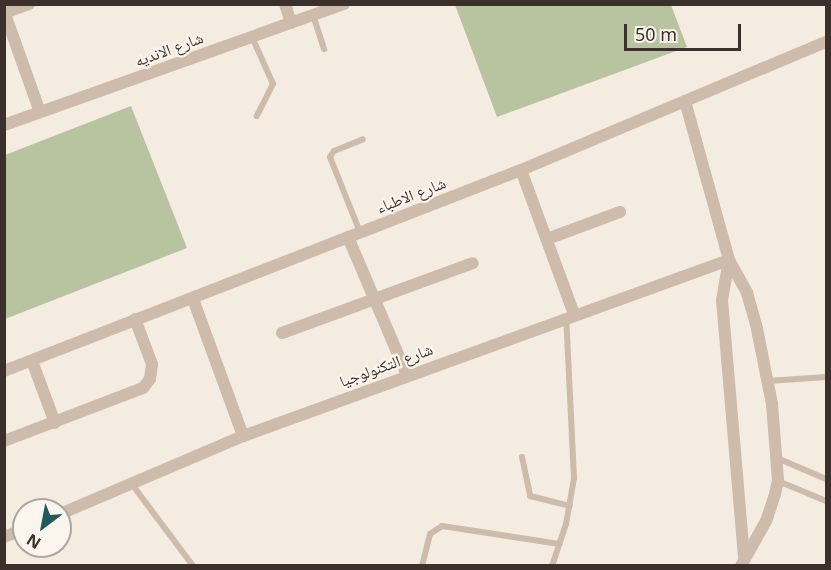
<!DOCTYPE html>
<html>
<head>
<meta charset="utf-8">
<style>
	body { margin:0 }
	#map { position:relative; width:831px; height:570px; overflow:hidden; background:#f4ebe1; font-family:"Noto Sans","Noto Naskh Arabic",sans-serif }
	div>[style] { position:absolute }
	.green>* { inset:0; background:#b8c4a0 }
	.service>* { height:6px; margin:-3px; padding:0 3px; transform-origin:3px; border-radius:3px; background:#cdbbac }
	.minor>* { height:12px; margin:-6px; padding:0 6px; transform-origin:6px; border-radius:6px; background:#cdbbac }
	span { translate:-50% -50%; white-space:nowrap; text-align:center; line-height:1.15; -webkit-text-stroke:4.5px #fbf5ee; paint-order:stroke }
	.street-label { font-size:16px; color:#3b302b }
	.frame { position:absolute; inset:0; border:6px solid #3b302b; pointer-events:none }
	.north { position:absolute; left:12px; top:498px; width:60px; height:60px; box-sizing:border-box; background:#fbf5ee; border:2px solid #aea6a0; border-radius:50%; rotate:212deg; font-size:16px; font-weight:700; line-height:24px; text-align:center; color:#3b302b }
	.north::after { content:''; display:block; margin:auto; width:21px; height:27px; background:#1f5a5e; clip-path:polygon(50% 0,100% 100%,50% 72%,0 100%) }
	.scale { position:absolute; left:624px; top:24px; width:117px; height:27px; box-sizing:border-box; border:3px solid #3b302b; border-top:0; padding-left:8px; font-size:18px; line-height:21px; white-space:nowrap; color:#3b302b; -webkit-text-stroke:4px #fbf5ee; paint-order:stroke }
</style>
</head>
<body>
<div id="map">
	<div class="green">
		<i style="clip-path:polygon(455px 5px,671px 5px,687px 47px,497px 117px)"></i>
		<i style="clip-path:polygon(131px 106px,187px 248px,5px 319px,5px 155px)"></i>
	</div>
	<div class="service">
		<i style="left:313px;top:15px;width:36px;rotate:72deg"></i>
		<i style="left:252px;top:37px;width:51px;rotate:65.9deg"></i>
		<i style="left:273px;top:84px;width:36px;rotate:117deg"></i>
		<i style="left:360px;top:232px;width:81px;rotate:-111.8deg"></i>
		<i style="left:330px;top:157px;width:7px;rotate:-56deg"></i>
		<i style="left:334px;top:151px;width:31px;rotate:-22deg"></i>
		<i style="left:768px;top:381px;width:58px;rotate:-3.9deg"></i>
		<i style="left:522px;top:457px;width:40px;rotate:78deg"></i>
		<i style="left:530px;top:496px;width:41px;rotate:14deg"></i>
		<i style="left:777px;top:458px;width:53px;rotate:23.2deg"></i>
		<i style="left:778px;top:481px;width:52px;rotate:22.6deg"></i>
		<i style="left:131px;top:483px;width:104px;rotate:53.2deg"></i>
		<i style="left:422px;top:566px;width:33px;rotate:-76deg"></i>
		<i style="left:430px;top:534px;width:14px;rotate:-34deg"></i>
		<i style="left:442px;top:526px;width:119px;rotate:8.7deg"></i>
		<i style="left:552px;top:566px;width:44px;rotate:-71.6deg"></i>
		<i style="left:566px;top:524px;width:47px;rotate:-80.1deg"></i>
		<i style="left:574px;top:478px;width:161px;rotate:-92.8deg"></i>
	</div>
	<div class="minor">
		<i style="left:285px;top:4px;width:20px;rotate:72deg"></i>
		<i style="left:4px;top:11px;width:107px;rotate:70.4deg"></i>
		<i style="left:4px;top:13px;width:27px;rotate:-20deg"></i>
		<i style="left:685px;top:101px;width:165px;rotate:74.5deg"></i>
		<i style="left:729px;top:260px;width:38px;rotate:61deg"></i>
		<i style="left:747px;top:293px;width:37px;rotate:74deg"></i>
		<i style="left:757px;top:329px;width:76px;rotate:78.7deg"></i>
		<i style="left:772px;top:404px;width:76px;rotate:85.5deg"></i>
		<i style="left:778px;top:480px;width:14px;rotate:102deg"></i>
		<i style="left:775px;top:494px;width:28px;rotate:108deg"></i>
		<i style="left:766px;top:521px;width:51px;rotate:119.1deg"></i>
		<i style="left:4px;top:125px;width:361px;rotate:-19.6deg"></i>
		<i style="left:521px;top:170px;width:153px;rotate:69.8deg"></i>
		<i style="left:348px;top:237px;width:150px;rotate:66.9deg"></i>
		<i style="left:547px;top:239px;width:78px;rotate:-20.3deg"></i>
		<i style="left:729px;top:260px;width:41px;rotate:99.9deg"></i>
		<i style="left:722px;top:300px;width:258px;rotate:85.1deg"></i>
		<i style="left:193px;top:299px;width:146px;rotate:69.9deg"></i>
		<i style="left:282px;top:333px;width:203px;rotate:-20.1deg"></i>
		<i style="left:32px;top:361px;width:66px;rotate:69.6deg"></i>
		<i style="left:4px;top:371px;width:555px;rotate:-21.25deg"></i>
		<i style="left:521px;top:170px;width:331px;rotate:-22.8deg"></i>
		<i style="left:4px;top:441px;width:149px;rotate:-20.9deg"></i>
		<i style="left:143px;top:388px;width:11px;rotate:-52deg"></i>
		<i style="left:150px;top:379px;width:15px;rotate:-82deg"></i>
		<i style="left:152px;top:364px;width:48px;rotate:-110.7deg"></i>
		<i style="left:60px;top:514px;width:199px;rotate:-23.1deg"></i>
		<i style="left:243px;top:436px;width:517px;rotate:-19.91deg"></i>
		<i style="left:4px;top:537px;width:22px;rotate:-22deg"></i>
	</div>
	<div class="street-label">
		<span style="left:169px;top:49px;rotate:-20deg">شارع الانديه</span>
		<span style="left:411px;top:195px;rotate:-21deg">شارع الاطباء</span>
		<span style="left:386px;top:365px;rotate:-20deg">شارع التكنولوجيا</span>
	</div>
	<div class="frame"></div>
	<div class="north">N</div>
	<div class="scale">50 m</div>
</div>
</body>
</html>
